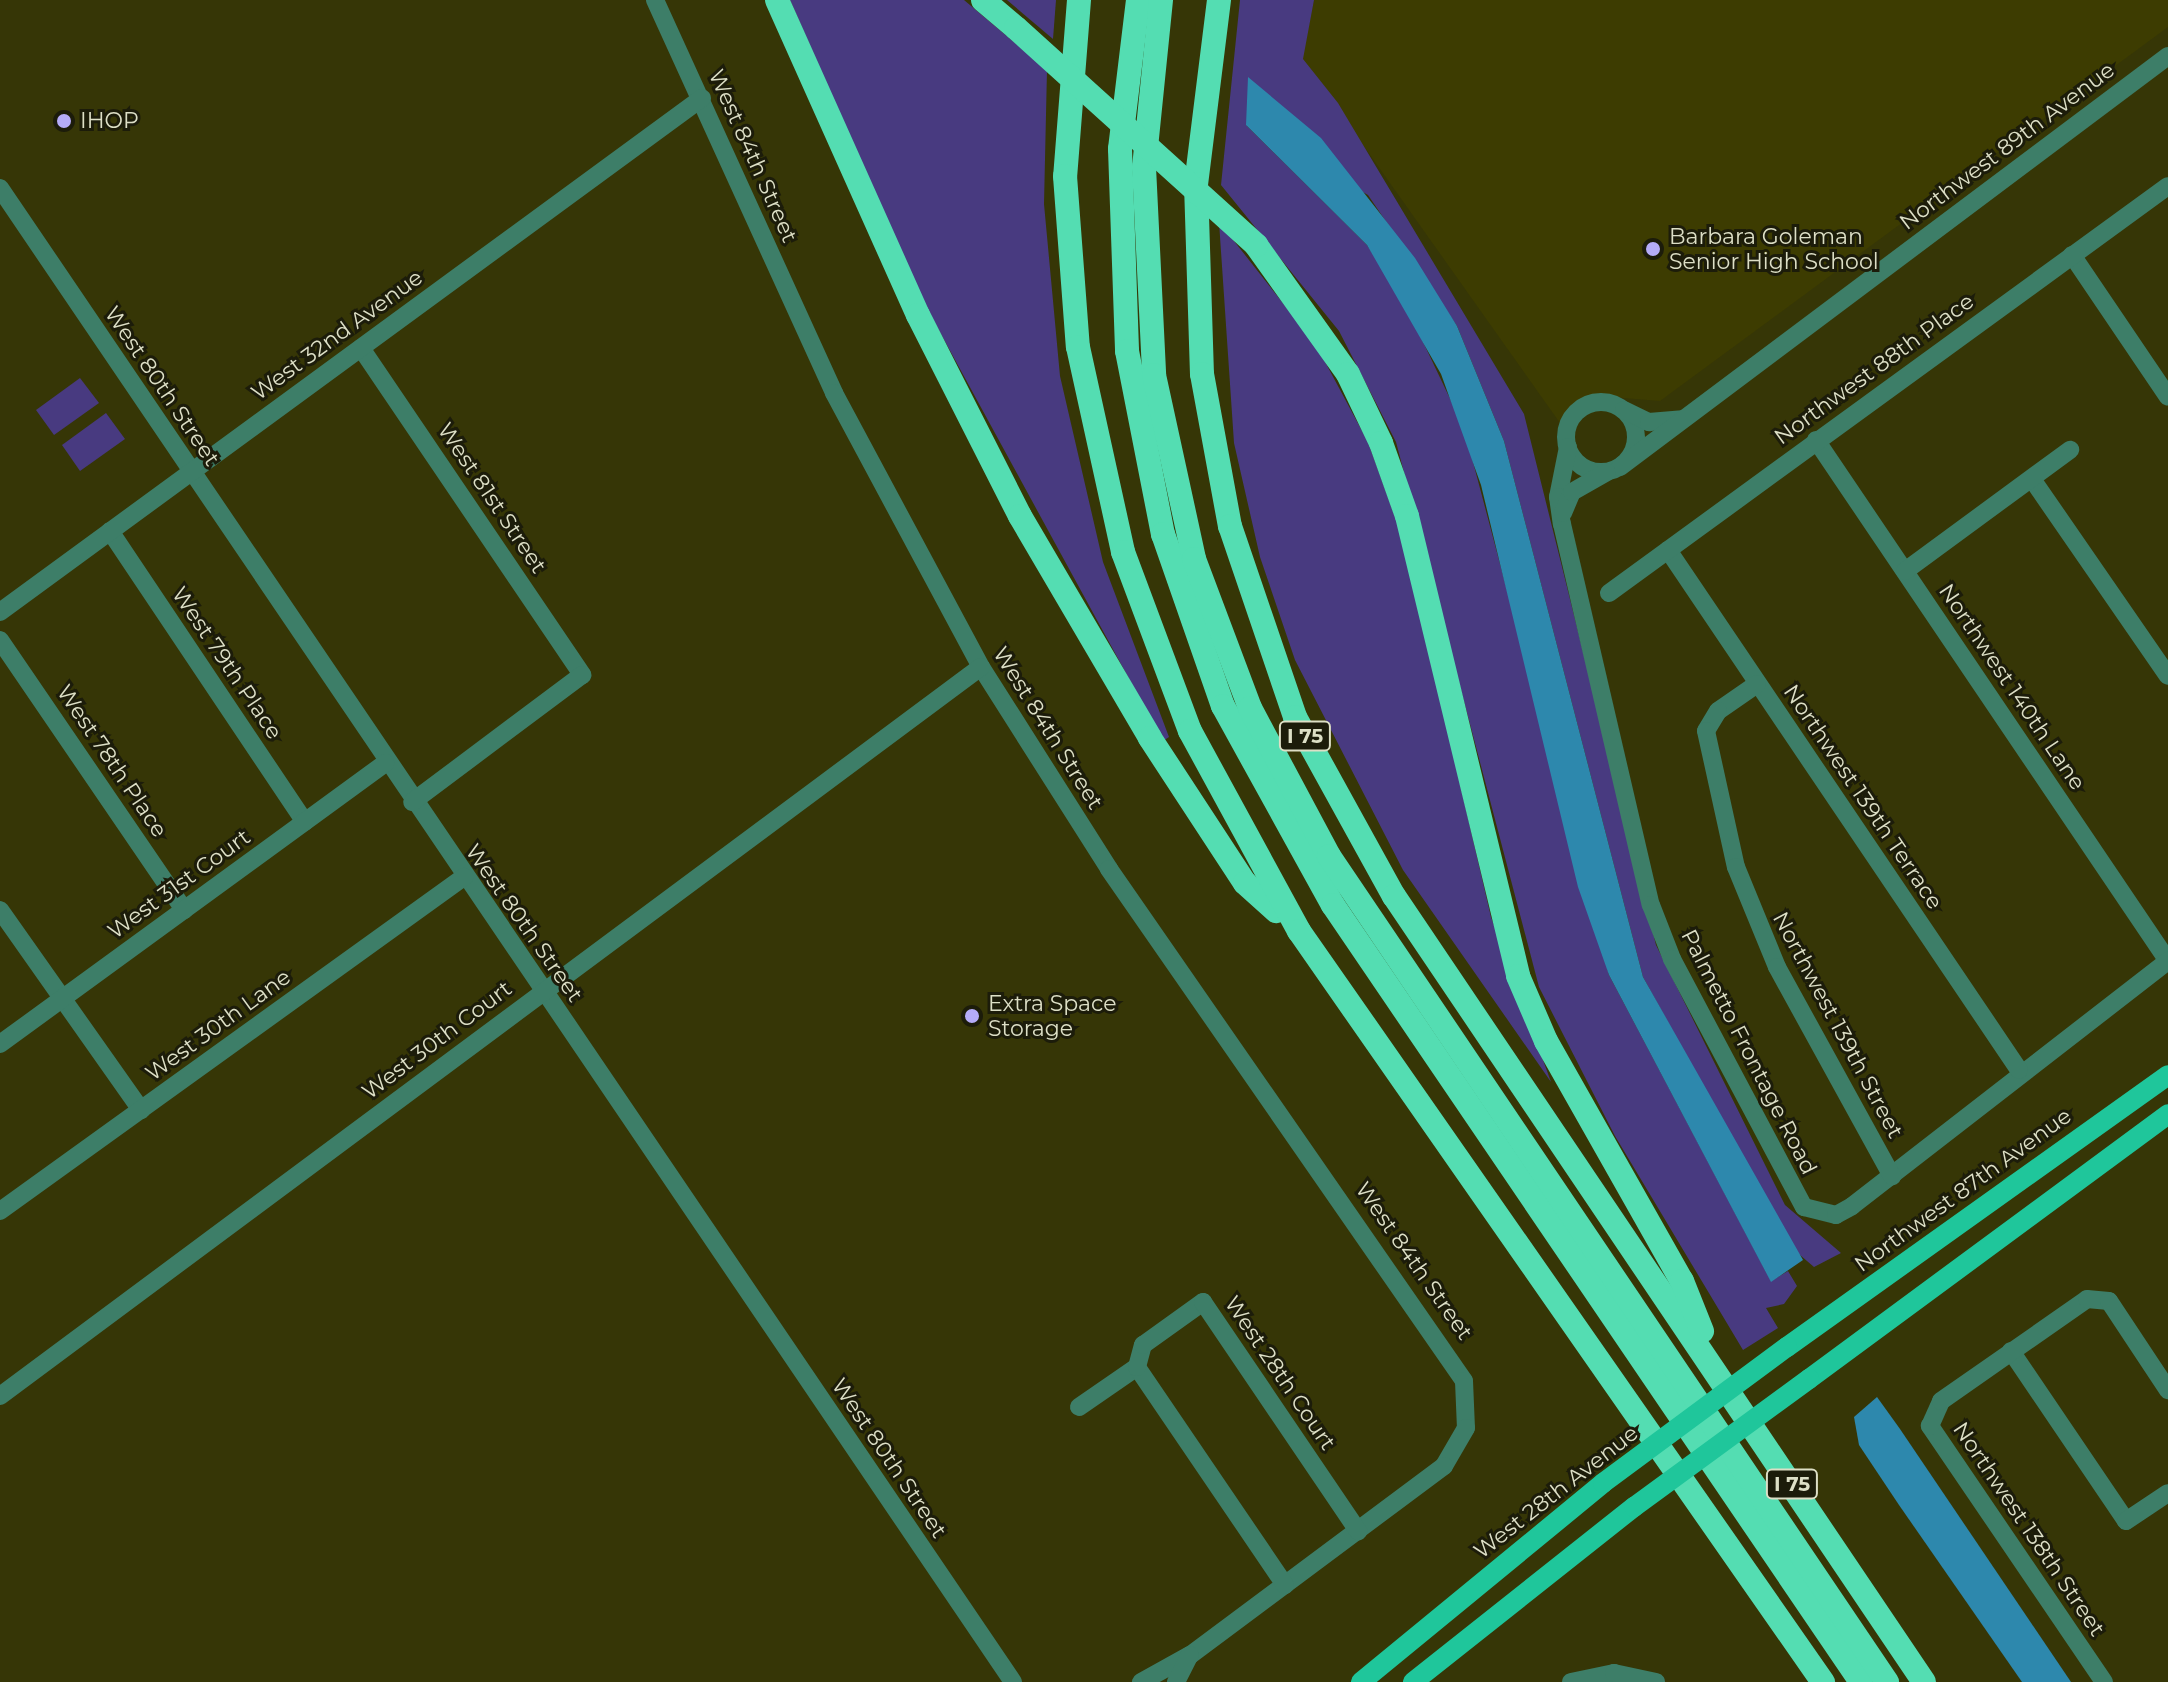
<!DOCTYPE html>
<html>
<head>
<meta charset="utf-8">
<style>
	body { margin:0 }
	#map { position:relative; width:2168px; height:1682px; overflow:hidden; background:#363606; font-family:Montserrat,sans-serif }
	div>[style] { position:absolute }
	.built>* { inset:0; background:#3d3c01 }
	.green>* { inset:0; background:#483a80 }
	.water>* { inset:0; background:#2d88ad }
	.minor>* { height:18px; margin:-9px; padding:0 9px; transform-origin:9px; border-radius:9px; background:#3d7e68 }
	.minor>.ring { margin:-9px; padding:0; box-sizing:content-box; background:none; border:18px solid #3d7e68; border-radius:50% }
	.major>* { height:20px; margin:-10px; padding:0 10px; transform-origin:10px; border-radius:10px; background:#1fc69b }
	.highway>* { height:24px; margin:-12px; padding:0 12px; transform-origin:12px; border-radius:12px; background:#54ddb2 }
	.major-bridge>* { height:20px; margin:-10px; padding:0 10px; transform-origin:10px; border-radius:10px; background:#1fc69b }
	.highway-bridge>* { height:24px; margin:-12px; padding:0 12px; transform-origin:12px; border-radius:12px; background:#54ddb2 }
	.dots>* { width:22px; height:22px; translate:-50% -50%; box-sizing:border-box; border:4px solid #1c1c0a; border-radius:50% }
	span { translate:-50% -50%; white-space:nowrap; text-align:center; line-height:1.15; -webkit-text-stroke:6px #1c1c0a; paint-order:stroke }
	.shield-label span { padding:2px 6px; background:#1c1c0a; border:2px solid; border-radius:6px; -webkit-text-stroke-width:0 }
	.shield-label { font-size:20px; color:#dddfc6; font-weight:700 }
	.poi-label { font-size:22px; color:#dddfc6 }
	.left { translate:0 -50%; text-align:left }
	.street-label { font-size:22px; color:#dddfc6 }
</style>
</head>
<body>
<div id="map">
	<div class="built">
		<i style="clip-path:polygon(1314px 0,2168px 0,2168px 27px,1660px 401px,1599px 396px,1574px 403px,1560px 423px,1302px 59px)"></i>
	</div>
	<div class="green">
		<i style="clip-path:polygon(790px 0,964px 0,1047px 70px,1044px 204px,1060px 376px,1103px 562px,1169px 737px,1163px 741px,918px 292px)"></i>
		<i style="clip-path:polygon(1007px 0,1056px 0,1053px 39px)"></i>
		<i style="clip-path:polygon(1240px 0,1314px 0,1303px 59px,1338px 103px,1524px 414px,1656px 945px,1785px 1205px,1841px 1253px,1814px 1267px,1793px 1249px,1643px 977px,1504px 441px,1457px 326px,1368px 195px,1246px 125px,1367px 245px,1404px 302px,1464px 428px,1609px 975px,1771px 1281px,1788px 1271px,1797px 1286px,1784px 1304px,1766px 1308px,1778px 1328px,1743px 1350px,1615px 1136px,1539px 987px,1396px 442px,1339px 331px,1221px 185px)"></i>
		<i style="clip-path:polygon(1219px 222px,1316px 345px,1368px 442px,1403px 539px,1491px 917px,1551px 1082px,1403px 870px,1295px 660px,1260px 557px,1234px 443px)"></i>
		<i style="clip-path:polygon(80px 378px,99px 403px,54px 435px,36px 410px)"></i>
		<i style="clip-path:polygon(106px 413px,125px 439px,80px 471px,62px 445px)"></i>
	</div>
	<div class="water">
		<i style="clip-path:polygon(1248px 77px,1321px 138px,1415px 258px,1457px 326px,1504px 441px,1643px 977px,1803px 1260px,1771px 1282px,1609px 975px,1578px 887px,1481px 485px,1441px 374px,1367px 245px,1246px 125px)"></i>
		<i style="clip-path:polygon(1877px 1397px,1900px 1429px,2071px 1682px,2022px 1682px,1899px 1505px,1859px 1445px,1854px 1417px)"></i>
	</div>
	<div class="minor">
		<i style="left:655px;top:0;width:432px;rotate:65.5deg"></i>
		<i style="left:834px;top:393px;width:311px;rotate:61.8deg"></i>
		<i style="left:981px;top:667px;width:239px;rotate:57.6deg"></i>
		<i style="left:1109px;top:869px;width:623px;rotate:55.26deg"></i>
		<i style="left:1464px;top:1381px;width:47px;rotate:87.6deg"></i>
		<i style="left:1466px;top:1428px;width:44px;rotate:120.1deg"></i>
		<i style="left:1444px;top:1466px;width:317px;rotate:143.3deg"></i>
		<i style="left:1190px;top:1655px;width:56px;rotate:151.1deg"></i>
		<i style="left:0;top:188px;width:1805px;rotate:55.86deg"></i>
		<i style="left:2072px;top:255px;width:171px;rotate:55.9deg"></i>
		<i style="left:361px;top:348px;width:395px;rotate:55.9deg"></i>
		<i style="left:582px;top:675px;width:212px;rotate:143.2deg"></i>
		<i class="ring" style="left:1566px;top:402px;width:52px;height:52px"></i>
		<i style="left:1624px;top:410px;width:28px;rotate:26deg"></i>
		<i style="left:1649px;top:422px;width:33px;rotate:-5deg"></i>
		<i style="left:1816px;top:440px;width:629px;rotate:55.96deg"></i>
		<i style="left:1568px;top:447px;width:51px;rotate:101.3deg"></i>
		<i style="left:1558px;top:497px;width:27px;rotate:82deg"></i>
		<i style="left:1562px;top:524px;width:391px;rotate:76.9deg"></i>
		<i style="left:1651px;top:905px;width:58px;rotate:68.7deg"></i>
		<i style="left:1672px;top:959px;width:281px;rotate:62deg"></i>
		<i style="left:1804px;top:1207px;width:33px;rotate:14deg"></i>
		<i style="left:1836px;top:1215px;width:18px;rotate:-29deg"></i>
		<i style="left:1852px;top:1206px;width:400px;rotate:-37.8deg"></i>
		<i style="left:1620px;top:467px;width:685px;rotate:-36.87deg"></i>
		<i style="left:2032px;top:479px;width:239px;rotate:55.4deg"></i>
		<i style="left:1563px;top:513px;width:23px;rotate:-67deg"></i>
		<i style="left:1572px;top:492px;width:40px;rotate:-29.7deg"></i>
		<i style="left:110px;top:531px;width:350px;rotate:56.2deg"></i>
		<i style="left:1668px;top:550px;width:627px;rotate:55.98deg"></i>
		<i style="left:1905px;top:571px;width:205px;rotate:-36.3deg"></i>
		<i style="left:1609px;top:593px;width:691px;rotate:-36.06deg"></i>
		<i style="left:0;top:612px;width:870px;rotate:-36.21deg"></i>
		<i style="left:0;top:640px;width:327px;rotate:55.7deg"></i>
		<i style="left:1757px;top:684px;width:47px;rotate:145.3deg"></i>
		<i style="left:1718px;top:711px;width:23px;rotate:121deg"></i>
		<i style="left:1706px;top:731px;width:139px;rotate:77.6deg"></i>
		<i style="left:1736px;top:867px;width:108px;rotate:67.7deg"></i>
		<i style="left:1777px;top:967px;width:239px;rotate:61.2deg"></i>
		<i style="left:0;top:910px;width:245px;rotate:54.8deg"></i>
		<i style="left:0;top:1044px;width:477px;rotate:-36.1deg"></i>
		<i style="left:0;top:1211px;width:572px;rotate:-35.75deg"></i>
		<i style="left:2011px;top:1351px;width:205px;rotate:55.9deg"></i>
		<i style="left:2126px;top:1521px;width:50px;rotate:-33.7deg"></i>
		<i style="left:0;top:1396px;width:1222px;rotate:-36.62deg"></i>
		<i style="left:1079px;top:1407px;width:70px;rotate:-34.6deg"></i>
		<i style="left:1285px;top:1585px;width:263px;rotate:-124.2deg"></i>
		<i style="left:1137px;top:1367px;width:23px;rotate:-75deg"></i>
		<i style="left:1143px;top:1345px;width:74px;rotate:-35.6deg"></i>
		<i style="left:1203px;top:1302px;width:277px;rotate:55.9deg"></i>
		<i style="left:1176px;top:1682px;width:30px;rotate:-63deg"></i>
		<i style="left:1571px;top:1682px;width:44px;rotate:-11.8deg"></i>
		<i style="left:1614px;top:1673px;width:43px;rotate:12.1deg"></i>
		<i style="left:2104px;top:1682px;width:310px;rotate:-124.2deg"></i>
		<i style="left:1930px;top:1426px;width:27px;rotate:-66deg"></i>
		<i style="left:1941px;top:1401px;width:178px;rotate:-34.9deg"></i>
		<i style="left:2087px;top:1299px;width:22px;rotate:5deg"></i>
		<i style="left:2109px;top:1301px;width:107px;rotate:56.5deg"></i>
	</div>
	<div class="major">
		<i style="left:1787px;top:1347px;width:468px;rotate:-35.5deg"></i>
		<i style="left:1809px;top:1379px;width:446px;rotate:-36.4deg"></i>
		<i style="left:1361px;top:1682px;width:313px;rotate:-39.4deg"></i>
		<i style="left:1413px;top:1682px;width:282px;rotate:-38.4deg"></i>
	</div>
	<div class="highway">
		<i style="left:777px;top:0;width:345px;rotate:65.9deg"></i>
		<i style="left:918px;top:315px;width:225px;rotate:63.1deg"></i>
		<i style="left:1020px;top:516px;width:257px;rotate:59.6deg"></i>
		<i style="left:1150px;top:738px;width:173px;rotate:56.8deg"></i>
		<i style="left:1245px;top:883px;width:42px;rotate:42.1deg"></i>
		<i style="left:983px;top:0;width:43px;rotate:40.3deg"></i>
		<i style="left:1079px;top:0;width:177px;rotate:94.5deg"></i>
		<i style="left:1065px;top:176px;width:171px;rotate:85.7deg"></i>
		<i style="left:1078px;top:347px;width:210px;rotate:77.6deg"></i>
		<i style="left:1123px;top:552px;width:191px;rotate:69.5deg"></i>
		<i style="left:1190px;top:731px;width:228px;rotate:61.4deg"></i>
		<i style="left:1299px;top:931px;width:916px;rotate:55.1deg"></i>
		<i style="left:1138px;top:0;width:150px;rotate:96.9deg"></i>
		<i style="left:1120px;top:149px;width:202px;rotate:88deg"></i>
		<i style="left:1127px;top:351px;width:187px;rotate:78.9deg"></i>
		<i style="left:1163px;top:534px;width:182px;rotate:70.8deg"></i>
		<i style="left:1223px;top:706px;width:227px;rotate:61.1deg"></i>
		<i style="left:1333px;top:905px;width:939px;rotate:55.8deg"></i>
		<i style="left:1161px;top:0;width:168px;rotate:95.8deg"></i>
		<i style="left:1144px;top:167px;width:208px;rotate:87.2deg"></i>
		<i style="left:1154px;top:375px;width:188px;rotate:77.7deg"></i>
		<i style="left:1194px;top:559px;width:159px;rotate:69.4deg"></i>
		<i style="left:1250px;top:708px;width:168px;rotate:61.9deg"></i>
		<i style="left:1329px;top:856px;width:997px;rotate:55.96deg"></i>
		<i style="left:1219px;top:0;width:185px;rotate:97.1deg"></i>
		<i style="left:1196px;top:184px;width:190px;rotate:88.2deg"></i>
		<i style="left:1202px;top:374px;width:155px;rotate:79.6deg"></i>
		<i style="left:1230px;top:526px;width:202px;rotate:71.2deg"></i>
		<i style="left:1295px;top:717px;width:205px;rotate:61.1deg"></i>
		<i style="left:1394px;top:896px;width:948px;rotate:56.01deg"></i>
		<i style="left:1256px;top:245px;width:158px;rotate:54.5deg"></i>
		<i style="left:1348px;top:374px;width:76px;rotate:64.4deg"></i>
		<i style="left:1381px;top:443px;width:77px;rotate:70.4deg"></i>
		<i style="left:1407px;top:516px;width:473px;rotate:76.4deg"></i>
		<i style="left:1518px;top:976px;width:71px;rotate:66.7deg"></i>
		<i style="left:1546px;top:1041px;width:276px;rotate:60.5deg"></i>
		<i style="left:1682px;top:1281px;width:54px;rotate:68.2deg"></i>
	</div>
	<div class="major-bridge">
		<i style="left:1603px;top:1483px;width:229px;rotate:-36.5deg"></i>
		<i style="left:1634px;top:1507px;width:217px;rotate:-36.2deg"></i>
	</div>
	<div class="highway-bridge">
		<i style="left:1016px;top:28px;width:324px;rotate:42.1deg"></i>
	</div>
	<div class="dots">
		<i style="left:64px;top:121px;background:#b5acf8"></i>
		<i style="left:1653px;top:249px;background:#b5acf8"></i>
		<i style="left:972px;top:1016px;background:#b5acf8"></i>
	</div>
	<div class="shield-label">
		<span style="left:1305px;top:736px">I 75</span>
		<span style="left:1792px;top:1484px">I 75</span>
	</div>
	<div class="poi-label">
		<span class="left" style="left:80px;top:121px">IHOP</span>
		<span class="left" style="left:1669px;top:249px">Barbara Goleman<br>Senior High School</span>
		<span class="left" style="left:988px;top:1016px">Extra Space<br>Storage</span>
	</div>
	<div class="street-label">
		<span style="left:2007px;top:146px;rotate:-37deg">Northwest 89th Avenue</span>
		<span style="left:753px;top:156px;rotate:66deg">West 84th Street</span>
		<span style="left:337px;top:335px;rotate:-36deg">West 32nd Avenue</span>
		<span style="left:1874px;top:369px;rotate:-36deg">Northwest 88th Place</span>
		<span style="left:162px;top:386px;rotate:56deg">West 80th Street</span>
		<span style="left:492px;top:498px;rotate:56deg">West 81st Street</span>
		<span style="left:227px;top:663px;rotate:56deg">West 79th Place</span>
		<span style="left:2012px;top:687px;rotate:56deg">Northwest 140th Lane</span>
		<span style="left:1048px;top:728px;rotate:58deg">West 84th Street</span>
		<span style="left:112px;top:761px;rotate:56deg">West 78th Place</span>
		<span style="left:1863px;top:797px;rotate:56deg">Northwest 139th Terrace</span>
		<span style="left:179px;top:884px;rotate:-36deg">West 31st Court</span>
		<span style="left:524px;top:923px;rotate:55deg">West 80th Street</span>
		<span style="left:218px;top:1025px;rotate:-36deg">West 30th Lane</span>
		<span style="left:1838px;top:1025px;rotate:62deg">Northwest 139th Street</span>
		<span style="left:437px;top:1040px;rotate:-37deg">West 30th Court</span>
		<span style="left:1749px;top:1052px;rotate:63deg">Palmetto Frontage Road</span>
		<span style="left:1963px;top:1190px;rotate:-36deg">Northwest 87th Avenue</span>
		<span style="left:1414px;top:1261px;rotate:55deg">West 84th Street</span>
		<span style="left:1280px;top:1373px;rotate:56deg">West 28th Court</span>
		<span style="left:889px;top:1458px;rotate:56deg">West 80th Street</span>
		<span style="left:1556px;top:1492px;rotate:-38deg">West 28th Avenue</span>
		<span style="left:2029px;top:1529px;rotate:56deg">Northwest 138th Street</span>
	</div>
</div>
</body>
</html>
